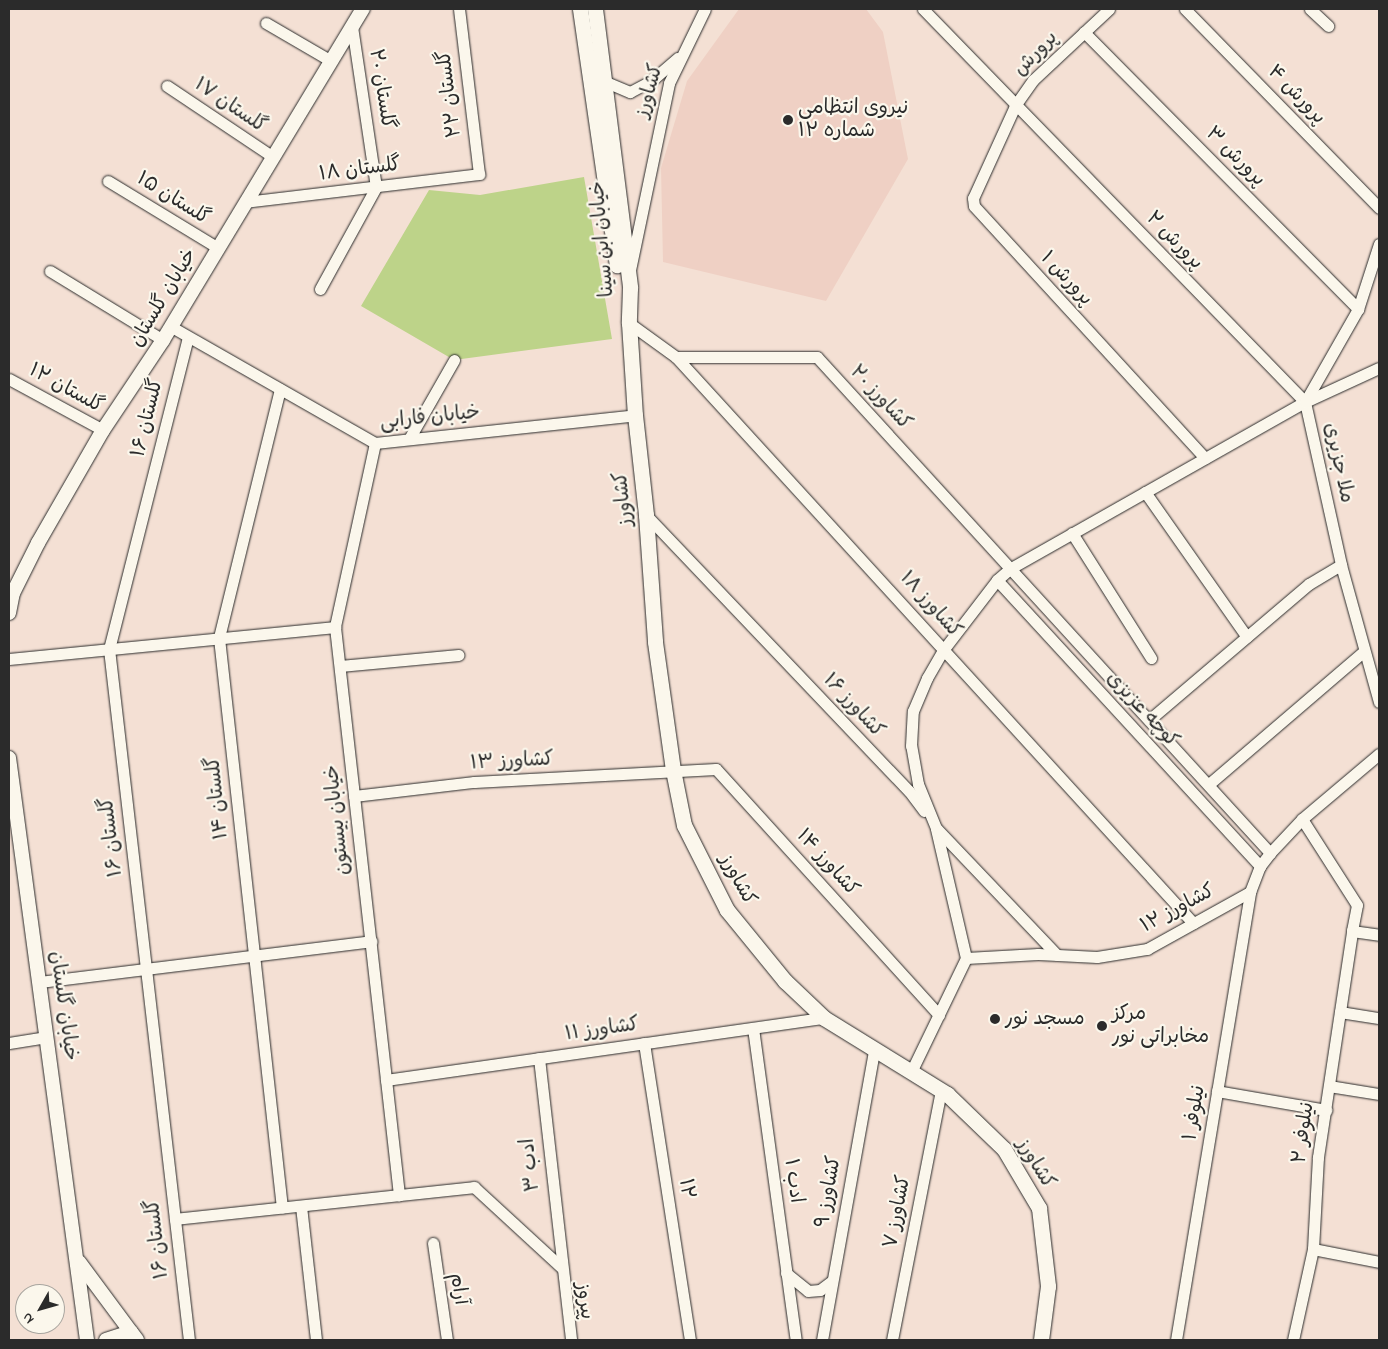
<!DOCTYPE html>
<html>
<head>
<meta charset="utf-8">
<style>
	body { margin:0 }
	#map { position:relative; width:1388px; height:1349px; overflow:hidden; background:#f4e0d4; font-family:"Indie Flower","Playpen Sans Arabic",sans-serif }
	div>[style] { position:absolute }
	.built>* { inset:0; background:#efd0c4 }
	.green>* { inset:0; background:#bdd389 }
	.roads { filter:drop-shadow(0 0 1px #2b2b2b) drop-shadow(0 0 1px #2b2b2b) }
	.minor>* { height:11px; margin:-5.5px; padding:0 5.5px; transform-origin:5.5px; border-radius:5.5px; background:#fbf7ec }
	.tertiary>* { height:14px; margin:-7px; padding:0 7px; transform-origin:7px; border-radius:7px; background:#fbf7ec }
	.secondary>* { height:15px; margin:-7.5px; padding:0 7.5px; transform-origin:7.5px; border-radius:7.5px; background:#fbf7ec }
	.dots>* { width:14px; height:14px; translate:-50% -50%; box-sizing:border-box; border:2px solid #fbf7ec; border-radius:50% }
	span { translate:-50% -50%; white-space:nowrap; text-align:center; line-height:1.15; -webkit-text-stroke:4.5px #fbf7ec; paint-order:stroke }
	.street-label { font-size:20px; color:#2b2b2b }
	.poi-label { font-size:20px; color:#2b2b2b }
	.left { translate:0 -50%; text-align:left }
	.frame { position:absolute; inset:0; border:10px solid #2b2b2b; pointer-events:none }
	.north { position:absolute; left:15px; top:1284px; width:50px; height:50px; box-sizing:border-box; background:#fbf7ec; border:1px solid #a8a59f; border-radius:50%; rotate:232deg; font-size:14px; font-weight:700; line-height:20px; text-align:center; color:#2b2b2b }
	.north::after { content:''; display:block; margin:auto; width:18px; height:22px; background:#2b2b2b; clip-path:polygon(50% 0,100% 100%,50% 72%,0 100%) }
</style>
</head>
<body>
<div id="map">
	<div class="built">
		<i style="clip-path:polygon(739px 9px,866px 9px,883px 32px,908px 159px,826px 301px,663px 262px,661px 168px,687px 81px)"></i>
	</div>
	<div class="green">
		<i style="clip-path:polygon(584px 177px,612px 339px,454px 360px,361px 306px,429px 190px,480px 195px)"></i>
	</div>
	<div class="roads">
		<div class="minor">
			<i style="left:923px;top:9px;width:548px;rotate:45.81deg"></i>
			<i style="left:1109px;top:9px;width:104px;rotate:136.9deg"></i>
			<i style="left:1033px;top:80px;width:32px;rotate:125deg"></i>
			<i style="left:1015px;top:106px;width:101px;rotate:114.5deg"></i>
			<i style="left:973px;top:198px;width:8px;rotate:83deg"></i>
			<i style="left:974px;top:206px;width:342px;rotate:47.5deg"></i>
			<i style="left:1185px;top:9px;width:278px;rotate:45.7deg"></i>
			<i style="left:1310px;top:9px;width:25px;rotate:43deg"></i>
			<i style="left:266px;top:23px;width:75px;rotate:30.3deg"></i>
			<i style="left:1084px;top:32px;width:390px;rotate:45.3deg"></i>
			<i style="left:606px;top:82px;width:26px;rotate:23deg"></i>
			<i style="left:630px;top:92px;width:24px;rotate:-28deg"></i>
			<i style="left:651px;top:81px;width:35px;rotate:-41deg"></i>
			<i style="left:167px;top:86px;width:128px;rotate:33.8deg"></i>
			<i style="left:108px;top:181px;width:129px;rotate:31.3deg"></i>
			<i style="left:245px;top:202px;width:236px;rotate:-6.8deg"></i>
			<i style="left:479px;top:174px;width:166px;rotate:-96.9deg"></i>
			<i style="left:1379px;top:244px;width:68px;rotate:107.9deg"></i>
			<i style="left:1358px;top:309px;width:107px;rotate:119.7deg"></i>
			<i style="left:1305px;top:402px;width:167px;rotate:77.5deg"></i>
			<i style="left:1341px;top:565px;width:142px;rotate:74.5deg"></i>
			<i style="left:630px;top:270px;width:191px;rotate:-78.2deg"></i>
			<i style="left:669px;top:83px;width:82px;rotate:-64.1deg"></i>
			<i style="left:50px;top:271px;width:132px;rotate:31.4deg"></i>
			<i style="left:320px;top:289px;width:116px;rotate:-61.2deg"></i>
			<i style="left:376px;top:187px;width:162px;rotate:-98.5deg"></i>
			<i style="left:629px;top:323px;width:58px;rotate:35.9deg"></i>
			<i style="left:676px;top:357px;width:767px;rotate:47.59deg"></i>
			<i style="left:170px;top:326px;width:236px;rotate:29.7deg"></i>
			<i style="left:375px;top:443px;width:262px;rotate:-6.1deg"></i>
			<i style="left:188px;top:337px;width:322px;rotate:104.2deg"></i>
			<i style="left:109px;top:649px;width:696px;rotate:83.4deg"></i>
			<i style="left:676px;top:357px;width:141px"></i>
			<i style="left:817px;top:357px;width:672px;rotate:47.59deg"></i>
			<i style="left:9px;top:379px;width:107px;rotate:28.5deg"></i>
			<i style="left:280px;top:389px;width:256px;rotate:103.8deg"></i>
			<i style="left:219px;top:638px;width:573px;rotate:83.69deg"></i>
			<i style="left:409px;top:439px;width:91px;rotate:-60.3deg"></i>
			<i style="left:375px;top:443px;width:188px;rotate:102.3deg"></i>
			<i style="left:335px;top:627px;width:572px;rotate:83.57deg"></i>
			<i style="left:1145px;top:492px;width:177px;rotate:54.9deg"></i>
			<i style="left:646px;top:515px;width:381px;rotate:46.4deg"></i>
			<i style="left:909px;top:791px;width:25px;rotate:53deg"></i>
			<i style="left:1072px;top:533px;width:148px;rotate:57.7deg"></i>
			<i style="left:997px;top:580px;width:389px;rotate:47.4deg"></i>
			<i style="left:9px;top:659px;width:328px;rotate:-5.6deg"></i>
			<i style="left:340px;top:666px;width:119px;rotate:-5.3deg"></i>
			<i style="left:1149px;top:720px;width:210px;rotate:-40.4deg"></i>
			<i style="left:1309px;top:584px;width:37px;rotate:-31deg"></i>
			<i style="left:1209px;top:784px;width:203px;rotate:-40.6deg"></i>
			<i style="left:354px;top:796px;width:121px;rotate:-6.7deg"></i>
			<i style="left:474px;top:782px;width:242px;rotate:-3.1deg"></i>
			<i style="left:716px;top:769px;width:332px;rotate:47.8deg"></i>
			<i style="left:1302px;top:819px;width:102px;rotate:57.4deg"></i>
			<i style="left:1357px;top:905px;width:26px;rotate:101deg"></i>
			<i style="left:1352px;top:931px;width:27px;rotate:8deg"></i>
			<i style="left:936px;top:829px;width:132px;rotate:76.9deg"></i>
			<i style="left:1057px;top:955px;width:175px;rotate:-133.6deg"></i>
			<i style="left:936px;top:828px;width:48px;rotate:-112.2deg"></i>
			<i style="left:918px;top:784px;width:39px;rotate:-100deg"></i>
			<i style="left:911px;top:746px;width:35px;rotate:-87deg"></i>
			<i style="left:913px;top:711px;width:36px;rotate:-67deg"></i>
			<i style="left:927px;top:678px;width:34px;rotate:-60deg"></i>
			<i style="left:944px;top:649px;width:87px;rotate:-52.5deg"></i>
			<i style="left:997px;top:580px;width:18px;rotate:-41deg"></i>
			<i style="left:1011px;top:568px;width:338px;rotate:-29.5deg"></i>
			<i style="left:1305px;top:402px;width:81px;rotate:-24.7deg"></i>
			<i style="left:39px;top:982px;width:335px;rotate:-7deg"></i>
			<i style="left:1340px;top:1012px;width:39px;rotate:9deg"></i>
			<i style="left:753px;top:1028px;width:315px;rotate:82.2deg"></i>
			<i style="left:9px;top:1043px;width:38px;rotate:-9deg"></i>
			<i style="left:644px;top:1043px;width:301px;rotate:81.2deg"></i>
			<i style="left:539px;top:1058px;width:284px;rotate:83.5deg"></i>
			<i style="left:911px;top:1072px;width:127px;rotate:-64.2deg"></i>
			<i style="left:966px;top:958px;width:72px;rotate:-3.2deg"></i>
			<i style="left:1038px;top:954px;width:59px;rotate:2.9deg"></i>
			<i style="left:1097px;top:957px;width:51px;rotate:-9.1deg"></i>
			<i style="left:1147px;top:949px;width:118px;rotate:-29deg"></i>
			<i style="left:1250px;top:892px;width:28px;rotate:-69deg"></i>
			<i style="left:1260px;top:866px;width:16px;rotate:-52deg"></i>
			<i style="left:1270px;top:853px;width:47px;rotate:-46.7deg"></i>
			<i style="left:1302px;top:819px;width:101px;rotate:-40.2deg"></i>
			<i style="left:386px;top:1080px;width:442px;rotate:-8.1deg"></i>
			<i style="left:1329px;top:1086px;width:51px;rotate:9.1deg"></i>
			<i style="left:1217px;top:1091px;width:111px;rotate:9.9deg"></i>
			<i style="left:301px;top:1206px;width:135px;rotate:83.6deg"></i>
			<i style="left:175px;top:1219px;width:301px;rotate:-6.1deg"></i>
			<i style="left:474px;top:1187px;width:118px;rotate:42.6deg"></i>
			<i style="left:433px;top:1243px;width:98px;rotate:81.8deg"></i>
			<i style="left:1313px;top:1249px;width:67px;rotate:11.1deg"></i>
			<i style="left:786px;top:1273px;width:28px;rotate:39deg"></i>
			<i style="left:808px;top:1291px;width:12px;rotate:-5deg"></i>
			<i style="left:820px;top:1290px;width:15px;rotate:-37deg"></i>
			<i style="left:822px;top:1340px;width:295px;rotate:-79.8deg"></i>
			<i style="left:892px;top:1340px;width:255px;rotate:-78.9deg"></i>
			<i style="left:1176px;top:1340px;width:454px;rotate:-80.6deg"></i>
			<i style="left:1293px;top:1340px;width:93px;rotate:-77.6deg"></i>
			<i style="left:1313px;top:1249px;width:92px;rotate:-86.9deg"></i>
			<i style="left:1318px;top:1157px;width:229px;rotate:-81.4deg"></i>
		</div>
		<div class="tertiary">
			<i style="left:9px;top:613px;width:20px;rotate:-79deg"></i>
			<i style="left:13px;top:593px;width:56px;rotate:-63.4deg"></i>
			<i style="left:38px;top:543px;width:130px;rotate:-60.1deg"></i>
			<i style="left:103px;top:430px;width:108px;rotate:-56.3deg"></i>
			<i style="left:163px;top:340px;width:387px;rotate:-58.9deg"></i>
			<i style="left:9px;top:758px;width:587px;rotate:82.37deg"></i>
			<i style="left:79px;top:1262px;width:87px;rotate:53.4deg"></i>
			<i style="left:106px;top:1340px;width:26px;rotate:-18deg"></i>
			<i style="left:131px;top:1332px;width:10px;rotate:53deg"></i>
		</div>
		<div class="secondary">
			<i style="left:580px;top:9px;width:259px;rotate:81.8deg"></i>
			<i style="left:595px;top:9px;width:281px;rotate:82.8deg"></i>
			<i style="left:630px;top:288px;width:35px;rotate:92deg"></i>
			<i style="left:629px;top:323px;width:92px;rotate:86.3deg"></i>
			<i style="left:635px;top:415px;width:101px;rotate:83.7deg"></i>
			<i style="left:646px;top:515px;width:127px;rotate:85.9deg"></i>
			<i style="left:655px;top:642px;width:129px;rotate:82deg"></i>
			<i style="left:673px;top:770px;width:56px;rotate:78.7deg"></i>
			<i style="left:684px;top:825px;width:95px;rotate:63.2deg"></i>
			<i style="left:727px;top:910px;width:92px;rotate:50.8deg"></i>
			<i style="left:785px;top:981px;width:54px;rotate:43.5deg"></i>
			<i style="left:824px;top:1018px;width:145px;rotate:31.7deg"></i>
			<i style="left:947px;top:1094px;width:79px;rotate:44deg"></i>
			<i style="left:1004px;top:1149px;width:69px;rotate:59.3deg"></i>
			<i style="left:1039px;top:1208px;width:79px;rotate:83.4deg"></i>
			<i style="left:1048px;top:1286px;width:54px;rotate:97.4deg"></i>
		</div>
	</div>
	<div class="dots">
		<i style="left:788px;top:120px;background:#2b2b2b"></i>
		<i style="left:995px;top:1019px;background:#2b2b2b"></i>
		<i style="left:1102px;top:1026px;background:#2b2b2b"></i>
	</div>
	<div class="street-label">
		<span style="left:1036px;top:54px;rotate:-46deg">پرورش</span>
		<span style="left:381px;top:89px;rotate:81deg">گلستان ۲۰</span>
		<span style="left:650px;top:91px;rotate:-74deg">کشاورز</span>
		<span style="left:450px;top:94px;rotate:-97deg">گلستان ۲۲</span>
		<span style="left:1296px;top:95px;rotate:46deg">پرورش ۴</span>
		<span style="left:230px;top:106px;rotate:34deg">گلستان ۱۷</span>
		<span style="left:1235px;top:157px;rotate:45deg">پرورش ۳</span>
		<span style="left:360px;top:170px;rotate:-7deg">گلستان ۱۸</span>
		<span style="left:173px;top:199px;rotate:32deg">گلستان ۱۵</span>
		<span style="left:603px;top:239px;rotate:-95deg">خیابان ابن سینا</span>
		<span style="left:1174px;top:241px;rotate:46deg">پرورش ۲</span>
		<span style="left:1066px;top:279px;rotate:47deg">پرورش ۱</span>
		<span style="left:164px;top:298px;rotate:-59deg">خیابان گلستان</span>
		<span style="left:66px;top:389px;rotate:29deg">گلستان ۱۲</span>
		<span style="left:880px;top:398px;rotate:47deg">کشاورز ۲۰</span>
		<span style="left:148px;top:418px;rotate:-76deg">گلستان ۱۶</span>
		<span style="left:430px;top:418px;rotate:-6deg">خیابان فارابی</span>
		<span style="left:1338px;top:463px;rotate:78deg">ملا جزیری</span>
		<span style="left:624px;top:499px;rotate:-96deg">کشاورز</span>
		<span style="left:930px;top:605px;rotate:48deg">کشاورز ۱۸</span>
		<span style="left:853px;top:706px;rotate:47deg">کشاورز ۱۶</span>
		<span style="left:1142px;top:710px;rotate:47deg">کوچه عزیزی</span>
		<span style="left:512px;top:762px;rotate:-3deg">کشاورز ۱۳</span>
		<span style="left:218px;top:798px;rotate:-96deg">گلستان ۱۴</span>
		<span style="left:338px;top:820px;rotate:-96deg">خیابان بیستون</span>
		<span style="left:112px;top:837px;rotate:-97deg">گلستان ۱۶</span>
		<span style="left:827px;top:863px;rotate:48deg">کشاورز ۱۴</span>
		<span style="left:737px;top:880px;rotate:61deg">کشاورز</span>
		<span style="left:1178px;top:909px;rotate:-28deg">کشاورز ۱۲</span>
		<span style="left:63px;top:1006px;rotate:82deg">خیابان گلستان</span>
		<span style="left:602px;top:1030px;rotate:-8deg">کشاورز ۱۱</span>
		<span style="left:1195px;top:1113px;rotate:-81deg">نیلوفر ۱</span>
		<span style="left:1304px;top:1133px;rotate:-82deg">نیلوفر ۲</span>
		<span style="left:1035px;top:1164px;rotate:58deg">کشاورز</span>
		<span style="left:531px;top:1165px;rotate:-96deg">ادب ۳</span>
		<span style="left:793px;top:1181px;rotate:82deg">ادب ۱</span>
		<span style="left:686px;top:1189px;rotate:81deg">۱۲</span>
		<span style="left:829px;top:1192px;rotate:-80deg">کشاورز ۹</span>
		<span style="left:898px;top:1212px;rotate:-79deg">کشاورز ۷</span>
		<span style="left:158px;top:1239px;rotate:-97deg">گلستان ۱۶</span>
		<span style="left:458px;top:1289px;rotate:81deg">آرام</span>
		<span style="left:584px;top:1301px;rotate:82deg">پیروز</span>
	</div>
	<div class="poi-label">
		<span class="left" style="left:798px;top:120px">نیروی انتظامی<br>شماره ۱۲</span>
		<span class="left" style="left:1112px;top:1026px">مرکز<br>مخابراتی نور</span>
		<span class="left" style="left:1005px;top:1019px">مسجد نور</span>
	</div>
	<div class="frame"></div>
	<div class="north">N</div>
</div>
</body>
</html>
